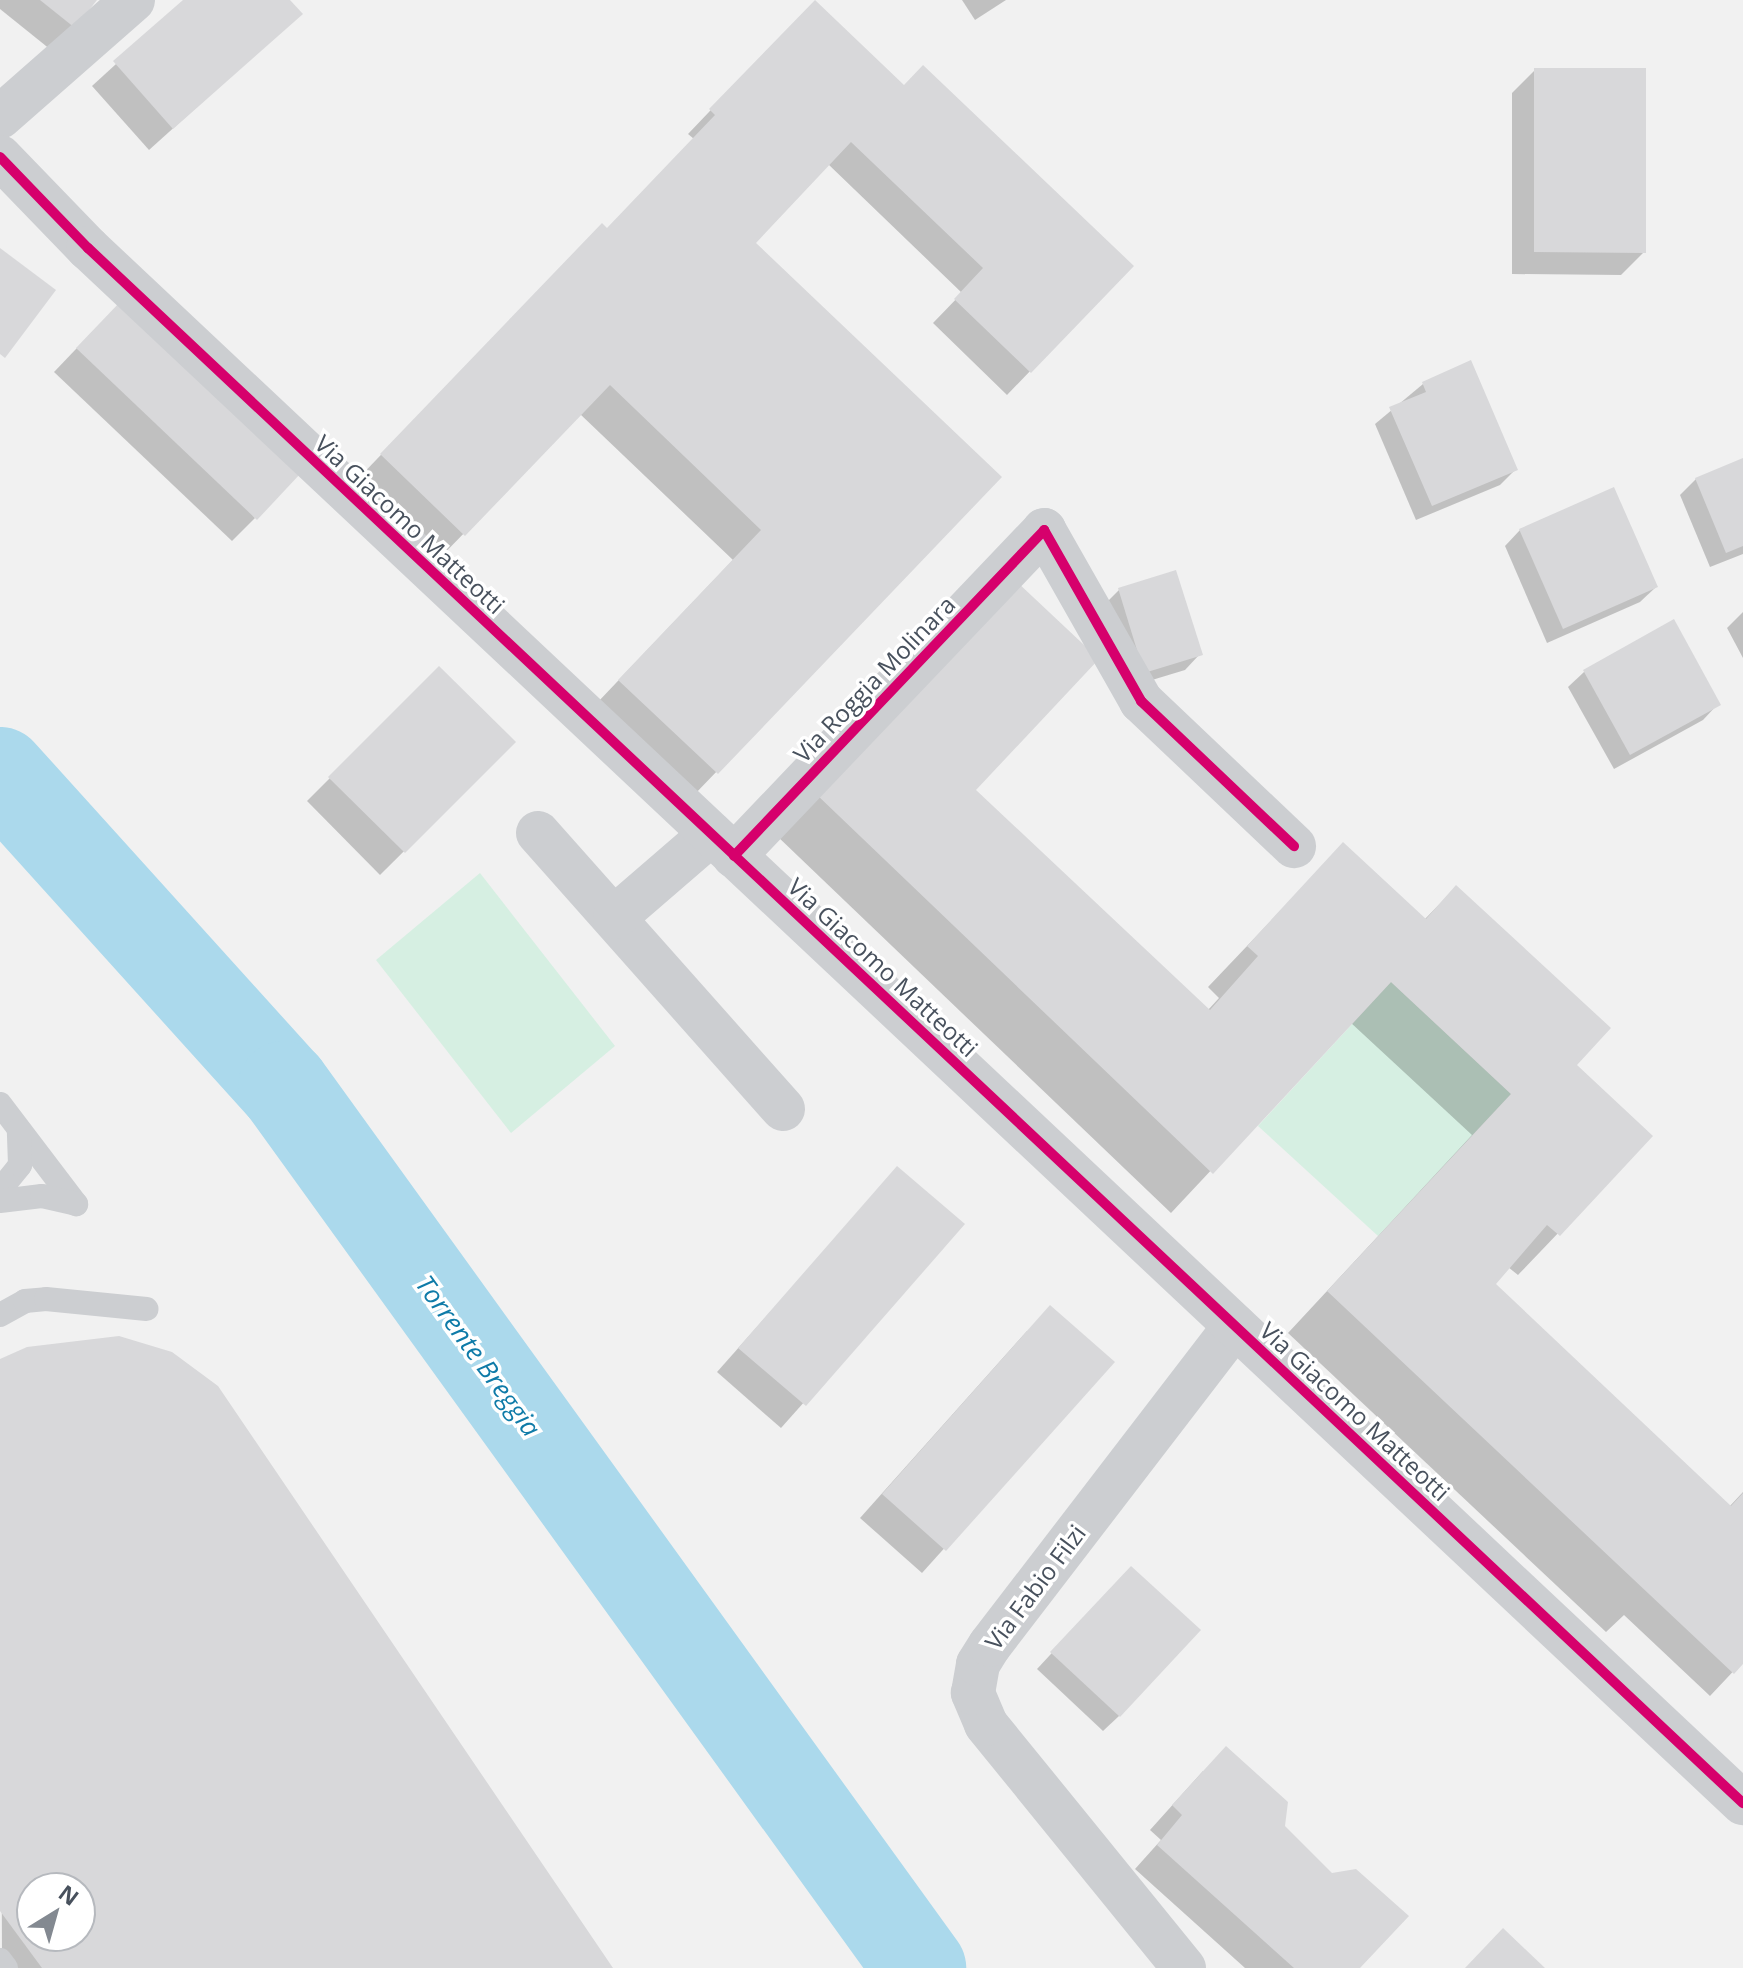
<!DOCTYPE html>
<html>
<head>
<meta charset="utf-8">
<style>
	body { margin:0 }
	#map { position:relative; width:1743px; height:1968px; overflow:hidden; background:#f1f1f1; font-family:"Open Sans",sans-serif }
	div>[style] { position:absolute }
	.green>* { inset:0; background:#d6efe2 }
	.shadow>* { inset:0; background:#0003 }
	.river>* { height:92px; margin:-46px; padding:0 46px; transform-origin:46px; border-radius:46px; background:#abd9ec }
	.building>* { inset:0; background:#d8d8da }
	.service>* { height:24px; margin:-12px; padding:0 12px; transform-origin:12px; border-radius:12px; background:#ccced1 }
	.minor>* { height:44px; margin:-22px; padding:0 22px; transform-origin:22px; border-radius:22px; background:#ccced1 }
	.tertiary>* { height:44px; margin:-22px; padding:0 22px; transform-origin:22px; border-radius:22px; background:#ccced1 }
	.cycleway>* { height:10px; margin:-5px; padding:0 5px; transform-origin:5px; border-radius:5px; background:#d6006c }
	span { translate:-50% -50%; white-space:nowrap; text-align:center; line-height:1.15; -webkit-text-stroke:7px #fff; paint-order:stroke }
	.street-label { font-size:24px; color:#48515d }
	.water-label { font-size:26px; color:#0f7ba8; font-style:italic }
	.north { position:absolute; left:16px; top:1872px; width:80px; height:80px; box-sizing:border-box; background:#fff; border:2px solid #b6b9be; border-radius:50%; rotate:37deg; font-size:22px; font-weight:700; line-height:32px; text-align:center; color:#48515d }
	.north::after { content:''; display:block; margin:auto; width:28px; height:36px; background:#838991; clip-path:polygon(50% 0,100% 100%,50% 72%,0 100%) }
</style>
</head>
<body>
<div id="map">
	<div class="green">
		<i style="clip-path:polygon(480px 873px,615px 1046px,511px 1133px,376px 960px)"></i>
		<i style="clip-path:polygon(1391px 982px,1511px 1094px,1378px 1236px,1258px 1126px)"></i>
	</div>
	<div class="shadow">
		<i style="clip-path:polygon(0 0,94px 0,51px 50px,0 9px)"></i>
		<i style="clip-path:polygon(186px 0,288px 0,300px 14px,149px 150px,92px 86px)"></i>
		<i style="clip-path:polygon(962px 0,1006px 0,975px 20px)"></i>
		<i style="clip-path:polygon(791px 26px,903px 88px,1131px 266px,1007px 395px,933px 323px,962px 293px,828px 164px,753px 243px,860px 623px,693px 796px,596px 704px,733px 560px,580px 414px,434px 564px,352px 485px,572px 256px,606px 231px,694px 139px,688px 134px)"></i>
		<i style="clip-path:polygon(1535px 70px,1644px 252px,1621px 275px,1512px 274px,1512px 93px)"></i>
		<i style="clip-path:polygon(98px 326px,255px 518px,232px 541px,54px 372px)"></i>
		<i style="clip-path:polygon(1423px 384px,1516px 469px,1500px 485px,1416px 520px,1375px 424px)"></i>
		<i style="clip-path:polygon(1743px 460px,1743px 554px,1710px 567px,1680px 495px,1696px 479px)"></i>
		<i style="clip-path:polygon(1520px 530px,1656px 587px,1640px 602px,1547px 643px,1505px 546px)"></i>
		<i style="clip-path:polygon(1175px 572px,1200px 654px,1185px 670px,1129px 687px,1103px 606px,1119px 590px)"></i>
		<i style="clip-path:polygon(1743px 612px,1743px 658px,1727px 628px)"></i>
		<i style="clip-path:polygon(1673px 622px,1718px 704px,1703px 720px,1614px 769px,1568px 687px,1584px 672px)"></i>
		<i style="clip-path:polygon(974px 623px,973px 790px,1208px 1010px,1219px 998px,1208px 987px,1343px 845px,1424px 920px,1456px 887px,1574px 1065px,1650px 1137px,1518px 1275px,1508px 1267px,1494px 1284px,1729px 1507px,1743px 1492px,1743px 1661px,1710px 1696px,1624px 1615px,1606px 1632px,1288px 1333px,1472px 1135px,1350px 1022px,1171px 1213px,776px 835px)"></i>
		<i style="clip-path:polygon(439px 669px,514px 742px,380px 875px,307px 801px)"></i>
		<i style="clip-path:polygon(897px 1169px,962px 1225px,781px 1428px,717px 1372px)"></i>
		<i style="clip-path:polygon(1027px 1331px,1112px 1362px,922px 1573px,860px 1518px)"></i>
		<i style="clip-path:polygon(evenodd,0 1361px,610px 1968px,2px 1968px,0 1361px,32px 1888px,80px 1888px,80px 1936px,32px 1936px,32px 1888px)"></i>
		<i style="clip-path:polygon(1116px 1584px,1119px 1716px,1103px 1731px,1037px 1669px)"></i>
		<i style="clip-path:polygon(1203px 1771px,1282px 1826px,1357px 1968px,1245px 1968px,1135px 1869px,1161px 1840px,1150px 1830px)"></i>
	</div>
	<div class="river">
		<i style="left:0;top:773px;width:423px;rotate:47.9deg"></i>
		<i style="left:284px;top:1087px;width:1087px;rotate:54.17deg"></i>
	</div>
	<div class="building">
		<i style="clip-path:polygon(40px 0,97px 0,75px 28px)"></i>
		<i style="clip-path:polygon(183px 0,290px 0,303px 14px,173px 129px,113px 61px)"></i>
		<i style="clip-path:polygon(815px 0,904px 85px,923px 65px,1134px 266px,1031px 373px,954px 299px,983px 268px,851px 142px,756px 243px,1002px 477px,718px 774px,618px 680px,761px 530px,610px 385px,465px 536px,380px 454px,602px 223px,607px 228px,670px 162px,715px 115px,709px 109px)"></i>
		<i style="clip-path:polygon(1534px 68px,1646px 68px,1646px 253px,1534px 252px)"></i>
		<i style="clip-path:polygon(0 248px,56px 290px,5px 358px,0 354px)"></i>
		<i style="clip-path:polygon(121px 301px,301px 473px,257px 520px,76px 348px)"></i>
		<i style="clip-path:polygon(1471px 360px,1518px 470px,1432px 506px,1389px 407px,1426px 392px,1422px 382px)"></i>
		<i style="clip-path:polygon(1743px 458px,1743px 546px,1726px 553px,1695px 478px)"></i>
		<i style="clip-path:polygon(1614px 487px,1658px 587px,1563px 629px,1519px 529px)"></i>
		<i style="clip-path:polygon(1176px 570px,1203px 655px,1144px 673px,1118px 588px)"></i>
		<i style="clip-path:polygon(1015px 580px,1099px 659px,976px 790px,1210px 1010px,1258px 956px,1247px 946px,1343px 842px,1426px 919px,1456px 885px,1611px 1028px,1577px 1065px,1653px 1136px,1560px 1236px,1547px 1225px,1496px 1284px,1731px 1506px,1743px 1493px,1743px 1664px,1734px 1674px,1327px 1291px,1511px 1094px,1391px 982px,1213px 1174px,815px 793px)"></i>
		<i style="clip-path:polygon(1674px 619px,1721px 705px,1630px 755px,1583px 670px)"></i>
		<i style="clip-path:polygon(439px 666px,516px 742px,405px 853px,328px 777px)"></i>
		<i style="clip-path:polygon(897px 1166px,965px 1224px,806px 1406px,738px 1348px)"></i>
		<i style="clip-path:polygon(1050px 1305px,1115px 1362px,946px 1551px,882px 1494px)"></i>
		<i style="clip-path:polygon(evenodd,119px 1336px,172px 1352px,218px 1386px,613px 1968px,42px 1968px,0 1911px,0 1359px,27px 1347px,119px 1336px,32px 1888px,80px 1888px,80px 1936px,32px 1936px,32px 1888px)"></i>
		<i style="clip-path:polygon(1131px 1566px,1201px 1630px,1120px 1717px,1050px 1652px)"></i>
		<i style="clip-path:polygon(1226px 1746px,1288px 1802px,1285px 1826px,1332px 1873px,1356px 1869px,1409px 1916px,1360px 1968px,1294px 1968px,1157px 1845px,1182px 1815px,1172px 1805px)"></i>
		<i style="clip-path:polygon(1503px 1928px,1545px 1968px,1465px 1968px)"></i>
	</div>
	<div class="service">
		<i style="left:0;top:1104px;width:126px;rotate:52.8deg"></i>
		<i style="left:0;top:1190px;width:32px;rotate:-51deg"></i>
		<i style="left:20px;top:1165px;width:35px;rotate:-92deg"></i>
		<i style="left:0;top:1201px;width:42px;rotate:-6.8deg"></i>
		<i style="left:42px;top:1196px;width:35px;rotate:13deg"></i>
		<i style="left:0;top:1315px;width:29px;rotate:-29deg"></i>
		<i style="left:25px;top:1301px;width:21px;rotate:-5deg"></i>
		<i style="left:46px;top:1299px;width:101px;rotate:5.7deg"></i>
		<i style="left:0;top:1960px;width:10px;rotate:53deg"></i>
	</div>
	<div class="minor">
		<i style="left:0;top:117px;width:177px;rotate:-41.3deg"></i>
		<i style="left:538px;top:833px;width:369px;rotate:48.4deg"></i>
		<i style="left:734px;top:856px;width:450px;rotate:-46.4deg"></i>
		<i style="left:1044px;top:530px;width:197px;rotate:60.4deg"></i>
		<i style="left:1141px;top:701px;width:211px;rotate:43.5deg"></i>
		<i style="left:615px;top:917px;width:127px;rotate:-40.8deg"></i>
		<i style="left:1184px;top:1968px;width:314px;rotate:-129.1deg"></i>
		<i style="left:986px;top:1724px;width:34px;rotate:-113deg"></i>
		<i style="left:973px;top:1693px;width:29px;rotate:-80deg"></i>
		<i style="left:978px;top:1664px;width:22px;rotate:-58deg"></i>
		<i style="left:990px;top:1645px;width:402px;rotate:-52.5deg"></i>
	</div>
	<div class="tertiary">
		<i style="left:0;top:157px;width:127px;rotate:46deg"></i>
		<i style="left:88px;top:248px;width:2271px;rotate:43.22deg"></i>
	</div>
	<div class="cycleway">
		<i style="left:0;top:157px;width:127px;rotate:46deg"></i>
		<i style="left:88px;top:248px;width:2271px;rotate:43.22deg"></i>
		<i style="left:734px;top:856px;width:450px;rotate:-46.4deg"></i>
		<i style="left:1044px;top:530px;width:197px;rotate:60.4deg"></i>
		<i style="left:1141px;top:701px;width:211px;rotate:43.5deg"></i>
	</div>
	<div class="street-label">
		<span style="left:410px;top:524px;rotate:43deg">Via Giacomo Matteotti</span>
		<span style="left:874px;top:679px;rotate:-46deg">Via Roggia Molinara</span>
		<span style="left:883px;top:967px;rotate:43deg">Via Giacomo Matteotti</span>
		<span style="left:1355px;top:1411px;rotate:43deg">Via Giacomo Matteotti</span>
		<span style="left:1035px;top:1587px;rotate:-53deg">Via Fabio Filzi</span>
	</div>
	<div class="water-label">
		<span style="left:478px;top:1356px;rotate:54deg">Torrente Breggia</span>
	</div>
	<div class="north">N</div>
</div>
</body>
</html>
